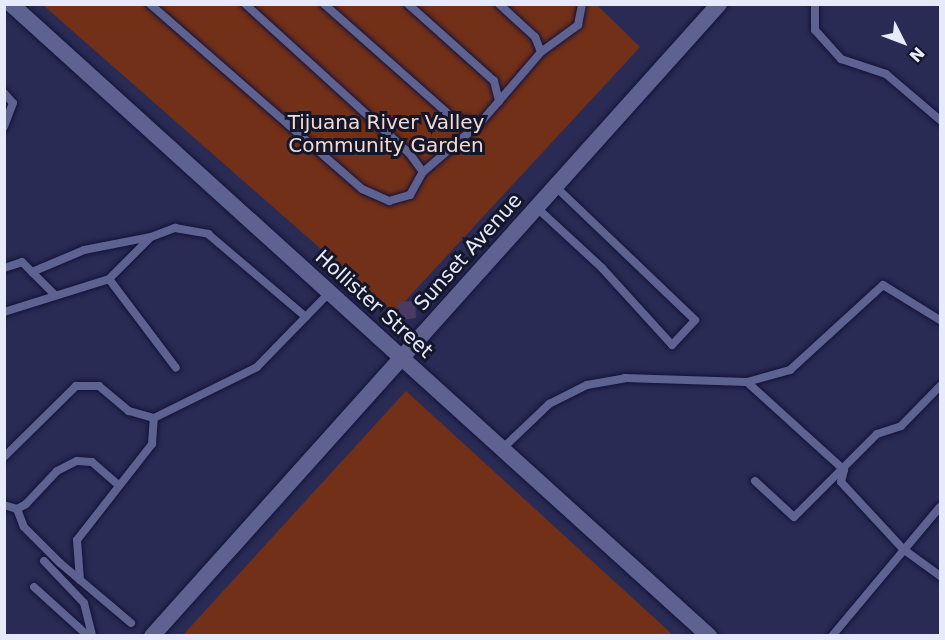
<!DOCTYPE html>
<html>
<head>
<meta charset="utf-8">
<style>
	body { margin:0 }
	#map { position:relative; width:945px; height:640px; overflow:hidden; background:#292b54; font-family:"DejaVu Sans",sans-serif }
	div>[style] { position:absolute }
	.green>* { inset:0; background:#733018 }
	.building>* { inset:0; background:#4a3b66 }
	.roads { filter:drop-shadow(0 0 2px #131139) drop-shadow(0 0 2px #131139) }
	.service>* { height:8px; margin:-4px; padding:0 4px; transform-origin:4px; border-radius:4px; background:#5e6291 }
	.minor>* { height:16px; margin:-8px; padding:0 8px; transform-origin:8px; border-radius:8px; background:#5e6291 }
	.tertiary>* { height:16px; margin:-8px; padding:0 8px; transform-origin:8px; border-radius:8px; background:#5e6291 }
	span { translate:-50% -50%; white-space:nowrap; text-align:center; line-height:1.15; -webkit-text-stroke:6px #141629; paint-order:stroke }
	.park-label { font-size:20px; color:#f4dad1 }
	.street-label { font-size:20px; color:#e7eafa }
	.frame { position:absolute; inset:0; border:6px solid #e7eafa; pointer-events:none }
	.north { position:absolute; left:873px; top:12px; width:60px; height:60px; -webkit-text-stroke:4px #141629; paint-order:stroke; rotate:132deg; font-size:16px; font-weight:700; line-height:24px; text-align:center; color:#e7eafa }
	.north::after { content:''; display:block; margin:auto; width:21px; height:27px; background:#e7eafa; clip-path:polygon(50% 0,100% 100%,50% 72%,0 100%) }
</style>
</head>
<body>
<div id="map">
	<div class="green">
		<i style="clip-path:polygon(43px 5px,597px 5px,640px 47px,394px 313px)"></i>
		<i style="clip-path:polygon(406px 391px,673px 635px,183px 635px)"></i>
	</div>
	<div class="building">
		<i style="clip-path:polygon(415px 301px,416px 318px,400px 320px,398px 302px)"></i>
	</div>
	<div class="roads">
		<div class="service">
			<i style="left:150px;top:4px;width:281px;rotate:41.1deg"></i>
			<i style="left:362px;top:189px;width:30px;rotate:24deg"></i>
			<i style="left:389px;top:201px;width:22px;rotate:-16deg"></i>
			<i style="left:410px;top:195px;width:26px;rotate:-61deg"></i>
			<i style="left:423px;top:172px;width:24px;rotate:-126deg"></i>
			<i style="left:409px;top:153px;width:222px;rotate:-137.7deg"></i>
			<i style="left:324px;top:4px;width:174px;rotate:41.5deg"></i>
			<i style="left:454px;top:119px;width:26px;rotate:9deg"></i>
			<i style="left:480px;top:123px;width:29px;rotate:-49deg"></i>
			<i style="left:499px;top:101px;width:21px;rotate:-104deg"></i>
			<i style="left:494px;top:81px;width:115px;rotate:-138.2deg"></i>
			<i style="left:499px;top:4px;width:49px;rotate:42.5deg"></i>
			<i style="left:535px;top:37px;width:16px;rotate:68deg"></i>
			<i style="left:541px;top:52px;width:65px;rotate:130.6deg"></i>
			<i style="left:815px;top:4px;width:26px;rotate:90deg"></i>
			<i style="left:815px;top:30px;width:39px;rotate:48deg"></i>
			<i style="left:841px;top:59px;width:47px;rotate:18.4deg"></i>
			<i style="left:886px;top:74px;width:71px;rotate:40.4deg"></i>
			<i style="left:541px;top:52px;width:46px;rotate:-36.1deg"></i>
			<i style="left:578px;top:25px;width:21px;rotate:-79deg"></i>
			<i style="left:4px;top:93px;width:13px;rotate:48deg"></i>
			<i style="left:13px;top:103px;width:26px;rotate:111deg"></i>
			<i style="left:423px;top:172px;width:75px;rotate:-40.7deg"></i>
			<i style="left:536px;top:207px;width:90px;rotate:42.7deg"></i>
			<i style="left:602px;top:268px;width:104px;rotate:47.7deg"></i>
			<i style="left:672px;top:345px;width:34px;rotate:-47deg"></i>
			<i style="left:695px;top:320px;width:194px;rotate:-136.3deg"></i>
			<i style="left:4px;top:268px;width:19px;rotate:-18deg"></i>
			<i style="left:22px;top:262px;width:47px;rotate:45deg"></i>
			<i style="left:32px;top:272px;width:56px;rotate:-22.9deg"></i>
			<i style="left:84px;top:250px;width:67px;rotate:-11.1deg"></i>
			<i style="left:109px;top:279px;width:111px;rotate:53deg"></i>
			<i style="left:4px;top:312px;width:110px;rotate:-17.4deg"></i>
			<i style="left:109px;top:279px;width:59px;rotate:-45deg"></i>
			<i style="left:151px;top:237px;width:26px;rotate:-21deg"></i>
			<i style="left:175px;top:228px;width:34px;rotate:10deg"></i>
			<i style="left:208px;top:234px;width:128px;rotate:40.3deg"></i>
			<i style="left:747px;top:382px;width:45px;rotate:-15.6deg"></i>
			<i style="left:790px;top:370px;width:126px;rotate:-42.4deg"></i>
			<i style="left:883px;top:285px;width:67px;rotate:31.6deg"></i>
			<i style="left:503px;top:448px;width:64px;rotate:-43.7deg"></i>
			<i style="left:549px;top:404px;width:42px;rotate:-26.6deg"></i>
			<i style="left:587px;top:385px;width:39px;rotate:-10deg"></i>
			<i style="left:625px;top:378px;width:122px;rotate:1.9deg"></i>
			<i style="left:747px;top:382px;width:131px;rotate:42.2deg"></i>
			<i style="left:844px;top:470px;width:12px;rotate:104deg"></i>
			<i style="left:841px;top:482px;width:91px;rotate:47.2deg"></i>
			<i style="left:903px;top:549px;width:46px;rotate:36.1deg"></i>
			<i style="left:4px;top:457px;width:101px;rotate:-44.6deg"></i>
			<i style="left:76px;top:386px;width:23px"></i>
			<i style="left:99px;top:386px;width:39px;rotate:40deg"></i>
			<i style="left:129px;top:411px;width:26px;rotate:16deg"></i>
			<i style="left:154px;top:418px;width:115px;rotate:-26.3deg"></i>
			<i style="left:257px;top:367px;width:105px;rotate:-45.8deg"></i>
			<i style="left:755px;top:481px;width:53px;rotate:42.7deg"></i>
			<i style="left:794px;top:517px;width:117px;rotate:-45deg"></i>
			<i style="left:877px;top:434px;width:25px;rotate:-18deg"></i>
			<i style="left:901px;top:426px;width:56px;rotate:-45.7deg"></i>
			<i style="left:4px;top:505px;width:14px;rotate:17deg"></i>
			<i style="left:17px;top:509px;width:10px;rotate:-29deg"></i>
			<i style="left:26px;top:504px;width:45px;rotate:-46.8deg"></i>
			<i style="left:57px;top:471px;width:22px;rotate:-27deg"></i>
			<i style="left:77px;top:461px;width:15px;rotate:4deg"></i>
			<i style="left:92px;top:462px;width:35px;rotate:41deg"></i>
			<i style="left:17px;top:509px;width:19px;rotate:69deg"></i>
			<i style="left:24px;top:527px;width:51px;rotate:45deg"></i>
			<i style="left:60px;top:563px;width:93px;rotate:40.2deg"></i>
			<i style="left:44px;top:561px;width:58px;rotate:46.4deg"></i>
			<i style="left:84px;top:603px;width:34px;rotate:76deg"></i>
			<i style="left:80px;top:580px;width:40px;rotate:-94.3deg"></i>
			<i style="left:77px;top:540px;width:122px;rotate:-52deg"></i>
			<i style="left:152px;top:444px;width:26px;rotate:-86deg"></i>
			<i style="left:34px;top:587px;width:73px;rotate:42.2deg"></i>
			<i style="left:832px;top:636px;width:168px;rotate:-50.1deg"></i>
		</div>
		<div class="minor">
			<i style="left:152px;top:636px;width:849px;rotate:-48.1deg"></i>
		</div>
		<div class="tertiary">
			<i style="left:11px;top:4px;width:942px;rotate:42.16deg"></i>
		</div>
	</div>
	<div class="park-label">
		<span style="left:386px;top:134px">Tijuana River Valley<br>Community Garden</span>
	</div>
	<div class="street-label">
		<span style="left:468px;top:252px;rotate:-48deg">Sunset Avenue</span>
		<span style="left:374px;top:304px;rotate:42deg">Hollister Street</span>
	</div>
	<div class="frame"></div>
	<div class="north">N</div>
</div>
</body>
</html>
